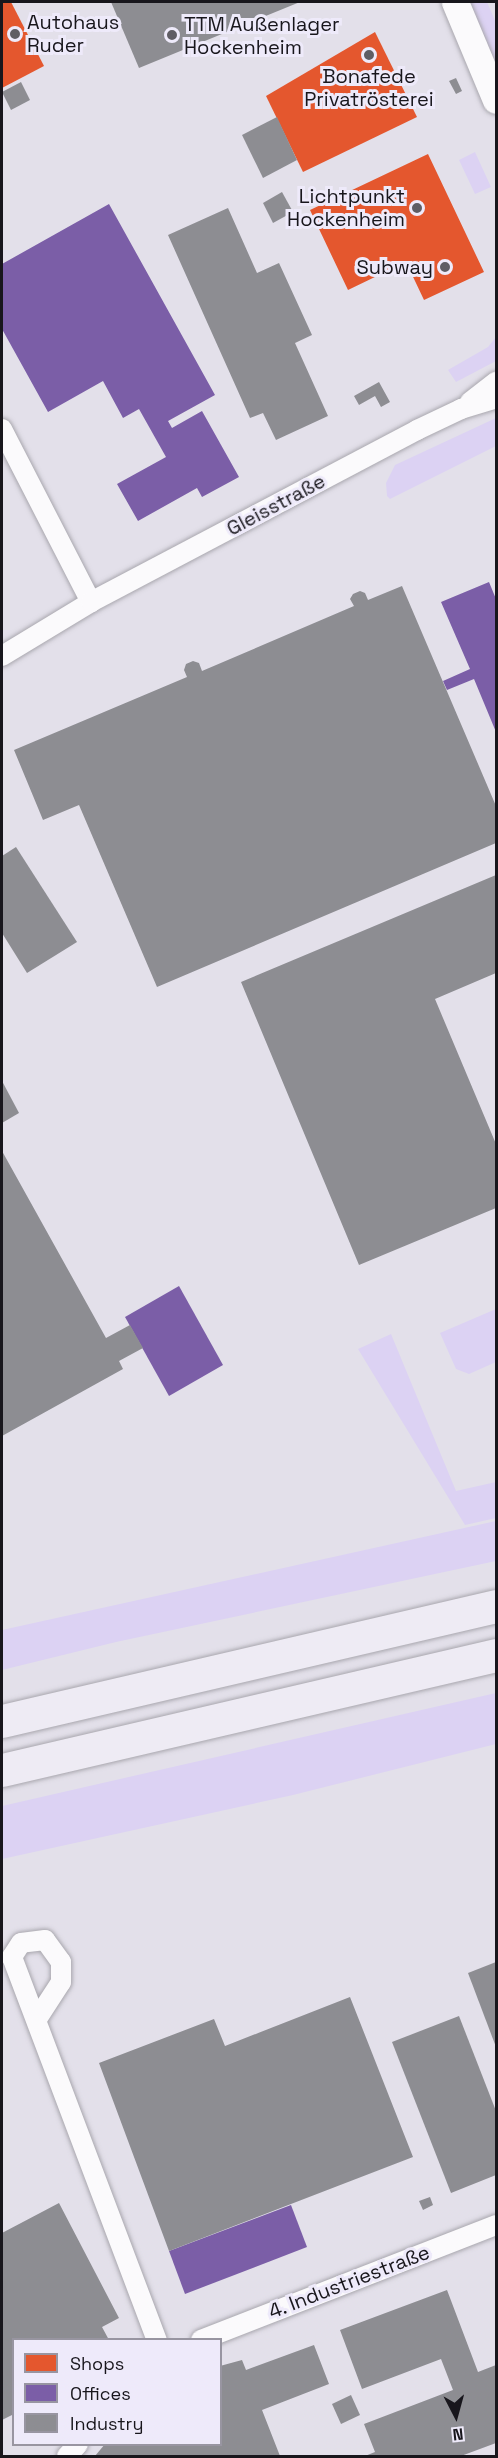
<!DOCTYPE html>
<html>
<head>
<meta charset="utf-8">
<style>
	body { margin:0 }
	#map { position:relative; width:498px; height:2458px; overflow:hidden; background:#e3e0ea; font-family:"Space Grotesk",sans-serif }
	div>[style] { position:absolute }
	.green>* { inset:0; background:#dcd2f3 }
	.shops>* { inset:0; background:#e4572e }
	.offices>* { inset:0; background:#7b5ea7 }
	.industry>* { inset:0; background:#8d8d92 }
	.roads { filter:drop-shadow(0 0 2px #a9a7ae) drop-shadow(0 0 2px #a9a7ae) }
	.minor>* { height:20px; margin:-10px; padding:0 10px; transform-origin:10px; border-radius:10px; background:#fbfafc }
	.secondary>* { height:27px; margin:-13.5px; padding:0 13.5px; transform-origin:13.5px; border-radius:13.5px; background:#fbfafc }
	.motorway>* { height:33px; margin:-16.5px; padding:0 16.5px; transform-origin:16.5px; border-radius:16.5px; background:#eeebf4 }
	.dots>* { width:16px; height:16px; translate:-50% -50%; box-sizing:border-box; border:3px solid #eeeafa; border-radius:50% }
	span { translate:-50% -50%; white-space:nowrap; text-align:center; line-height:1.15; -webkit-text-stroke:6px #eeeafa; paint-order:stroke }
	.poi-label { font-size:20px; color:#18161c }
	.left { translate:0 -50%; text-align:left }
	.right { translate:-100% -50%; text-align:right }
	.street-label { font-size:20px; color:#18161c }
	.frame { position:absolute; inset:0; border:3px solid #18161c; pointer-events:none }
	.legend { position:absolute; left:12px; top:2338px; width:210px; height:108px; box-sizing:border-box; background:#eeeafa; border:2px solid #9895a1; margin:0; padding:8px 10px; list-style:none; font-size:18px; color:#18161c }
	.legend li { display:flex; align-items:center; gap:12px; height:30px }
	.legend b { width:30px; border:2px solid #9895a1 }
	.north { position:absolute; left:426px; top:2386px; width:60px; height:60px; -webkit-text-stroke:4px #eeeafa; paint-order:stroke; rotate:174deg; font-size:16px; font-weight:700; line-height:24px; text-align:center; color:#18161c }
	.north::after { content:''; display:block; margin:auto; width:21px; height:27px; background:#18161c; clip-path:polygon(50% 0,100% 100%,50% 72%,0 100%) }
</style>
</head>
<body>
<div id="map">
	<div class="green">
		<i style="clip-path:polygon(464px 2px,487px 2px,496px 23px,496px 65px,476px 30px)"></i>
		<i style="clip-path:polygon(475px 152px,491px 187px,475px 194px,459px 160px)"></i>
		<i style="clip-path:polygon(496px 337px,496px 361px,456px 382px,448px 370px,488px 347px)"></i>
		<i style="clip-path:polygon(496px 418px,496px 446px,390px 499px,387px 496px,386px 483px,395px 465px)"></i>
		<i style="clip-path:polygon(496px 1309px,496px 1362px,469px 1374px,456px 1369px,440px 1333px)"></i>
		<i style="clip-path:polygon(391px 1334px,456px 1491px,496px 1482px,496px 1518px,465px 1525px,358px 1349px)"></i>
		<i style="clip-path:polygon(496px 1521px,496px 1561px,116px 1642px,2px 1670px,2px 1630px)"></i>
		<i style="clip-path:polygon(496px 1693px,496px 1744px,293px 1795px,2px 1859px,2px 1806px)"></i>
	</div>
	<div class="shops">
		<i style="clip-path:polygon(2px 2px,11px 2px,44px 66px,2px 88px)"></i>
		<i style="clip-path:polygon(375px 32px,417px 117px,303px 172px,266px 96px)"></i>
		<i style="clip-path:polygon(428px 154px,484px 272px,424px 300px,406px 262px,348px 290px,310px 210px)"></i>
	</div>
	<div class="offices">
		<i style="clip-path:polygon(109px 204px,215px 395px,168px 421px,172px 428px,202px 411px,239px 477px,202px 497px,197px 488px,138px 521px,117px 484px,166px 457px,139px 409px,123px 418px,103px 381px,48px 412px,2px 329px,2px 264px)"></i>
		<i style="clip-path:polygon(489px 582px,496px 599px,496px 732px,474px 679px,447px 690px,443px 681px,470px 669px,441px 602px)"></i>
		<i style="clip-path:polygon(179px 1286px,223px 1365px,169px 1396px,125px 1317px)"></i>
		<i style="clip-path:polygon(291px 2205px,307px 2247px,185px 2294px,169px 2251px)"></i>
	</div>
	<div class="industry">
		<i style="clip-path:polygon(111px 2px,300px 2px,139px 68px)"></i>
		<i style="clip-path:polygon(456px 78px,462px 91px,456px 94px,449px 81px)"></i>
		<i style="clip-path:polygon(21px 82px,30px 100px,11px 110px,2px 92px)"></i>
		<i style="clip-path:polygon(277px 117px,297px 160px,263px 178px,242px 135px)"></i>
		<i style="clip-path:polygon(282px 192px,293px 212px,273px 223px,263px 203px)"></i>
		<i style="clip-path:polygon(228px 208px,257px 273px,279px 263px,312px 335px,295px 343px,328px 416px,276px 440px,263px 413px,250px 418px,168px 235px)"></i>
		<i style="clip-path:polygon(379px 382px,390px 402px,381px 407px,375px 396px,359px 405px,354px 396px)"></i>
		<i style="clip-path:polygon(402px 586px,496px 806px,496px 843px,157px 987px,79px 805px,43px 820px,14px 750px,187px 677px,184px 670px,186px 664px,193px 661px,199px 663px,202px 671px,354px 606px,350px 599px,353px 594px,360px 591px,365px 593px,368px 600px)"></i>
		<i style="clip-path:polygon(16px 847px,77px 942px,27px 973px,2px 933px,2px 856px)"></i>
		<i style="clip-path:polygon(496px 875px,496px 973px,435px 999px,496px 1144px,496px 1208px,359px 1265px,241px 982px)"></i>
		<i style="clip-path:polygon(2px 1081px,19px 1113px,2px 1123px)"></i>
		<i style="clip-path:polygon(2px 1151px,106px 1338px,130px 1325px,143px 1348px,119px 1361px,123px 1369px,2px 1436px)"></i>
		<i style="clip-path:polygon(496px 1962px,496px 2047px,468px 1973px)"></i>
		<i style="clip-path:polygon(350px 1997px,413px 2157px,169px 2251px,99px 2063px,214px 2019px,225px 2046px)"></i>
		<i style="clip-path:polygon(459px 2016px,496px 2111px,496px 2175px,451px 2193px,392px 2042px)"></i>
		<i style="clip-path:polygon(430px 2197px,433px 2205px,423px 2210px,419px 2201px)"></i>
		<i style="clip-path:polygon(59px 2203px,119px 2318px,102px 2327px,109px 2340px,14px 2340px,14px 2414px,2px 2420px,2px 2233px)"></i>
		<i style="clip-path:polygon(447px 2290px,478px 2372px,496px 2365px,496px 2443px,461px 2456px,365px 2456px,375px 2452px,364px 2424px,453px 2390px,441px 2359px,362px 2389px,340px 2330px)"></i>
		<i style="clip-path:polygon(314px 2345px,329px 2384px,262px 2410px,280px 2456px,95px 2456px,105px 2444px,220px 2444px,220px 2366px,242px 2360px,246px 2370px)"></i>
		<i style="clip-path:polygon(351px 2395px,360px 2415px,341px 2424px,332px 2404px)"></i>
	</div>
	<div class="roads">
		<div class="minor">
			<i style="left:470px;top:402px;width:33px;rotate:-38deg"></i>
			<i style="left:2px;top:429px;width:195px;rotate:62.8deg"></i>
			<i style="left:2px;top:656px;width:104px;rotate:-31.2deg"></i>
			<i style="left:91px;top:602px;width:369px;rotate:-27.8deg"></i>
			<i style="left:417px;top:430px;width:49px;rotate:-25.5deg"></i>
			<i style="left:461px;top:409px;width:37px;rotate:-17deg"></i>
			<i style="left:37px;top:2019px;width:44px;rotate:-57deg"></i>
			<i style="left:61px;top:1982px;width:20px;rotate:-90deg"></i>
			<i style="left:61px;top:1962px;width:27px;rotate:-126deg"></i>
			<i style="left:45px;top:1940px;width:24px;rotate:173deg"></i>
			<i style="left:21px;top:1943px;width:17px;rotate:123deg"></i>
			<i style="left:12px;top:1957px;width:410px;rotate:69.3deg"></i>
			<i style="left:201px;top:2340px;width:317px;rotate:-21.3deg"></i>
			<i style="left:67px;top:2456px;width:16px;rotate:-47deg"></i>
		</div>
		<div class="secondary">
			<i style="left:455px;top:2px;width:106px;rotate:67.3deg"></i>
		</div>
		<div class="motorway">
			<i style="left:2px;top:1721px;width:507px;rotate:-13.1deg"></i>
			<i style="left:2px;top:1770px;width:507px;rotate:-13.1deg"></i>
		</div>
	</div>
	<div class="dots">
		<i style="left:15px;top:34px;background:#5f5d64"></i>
		<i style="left:172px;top:35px;background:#5f5d64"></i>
		<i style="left:369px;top:55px;background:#5f5d64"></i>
		<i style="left:417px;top:208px;background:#5f5d64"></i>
		<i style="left:445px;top:267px;background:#5f5d64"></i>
	</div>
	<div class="poi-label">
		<span class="left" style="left:27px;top:34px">Autohaus<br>Ruder</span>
		<span class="left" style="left:184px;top:36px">TTM Außenlager<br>Hockenheim</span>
		<span style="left:369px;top:88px">Bonafede<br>Privatrösterei</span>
		<span class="right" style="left:405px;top:208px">Lichtpunkt<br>Hockenheim</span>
		<span class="right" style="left:433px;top:267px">Subway</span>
	</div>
	<div class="street-label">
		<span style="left:276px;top:505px;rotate:-28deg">Gleisstraße</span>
		<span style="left:349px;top:2282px;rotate:-21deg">4. Industriestraße</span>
	</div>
	<div class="frame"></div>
	<ul class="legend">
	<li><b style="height:16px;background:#e4572e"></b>Shops</li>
	<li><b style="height:16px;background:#7b5ea7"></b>Offices</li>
	<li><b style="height:16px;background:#8d8d92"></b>Industry</li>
	</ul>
	<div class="north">N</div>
</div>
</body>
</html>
